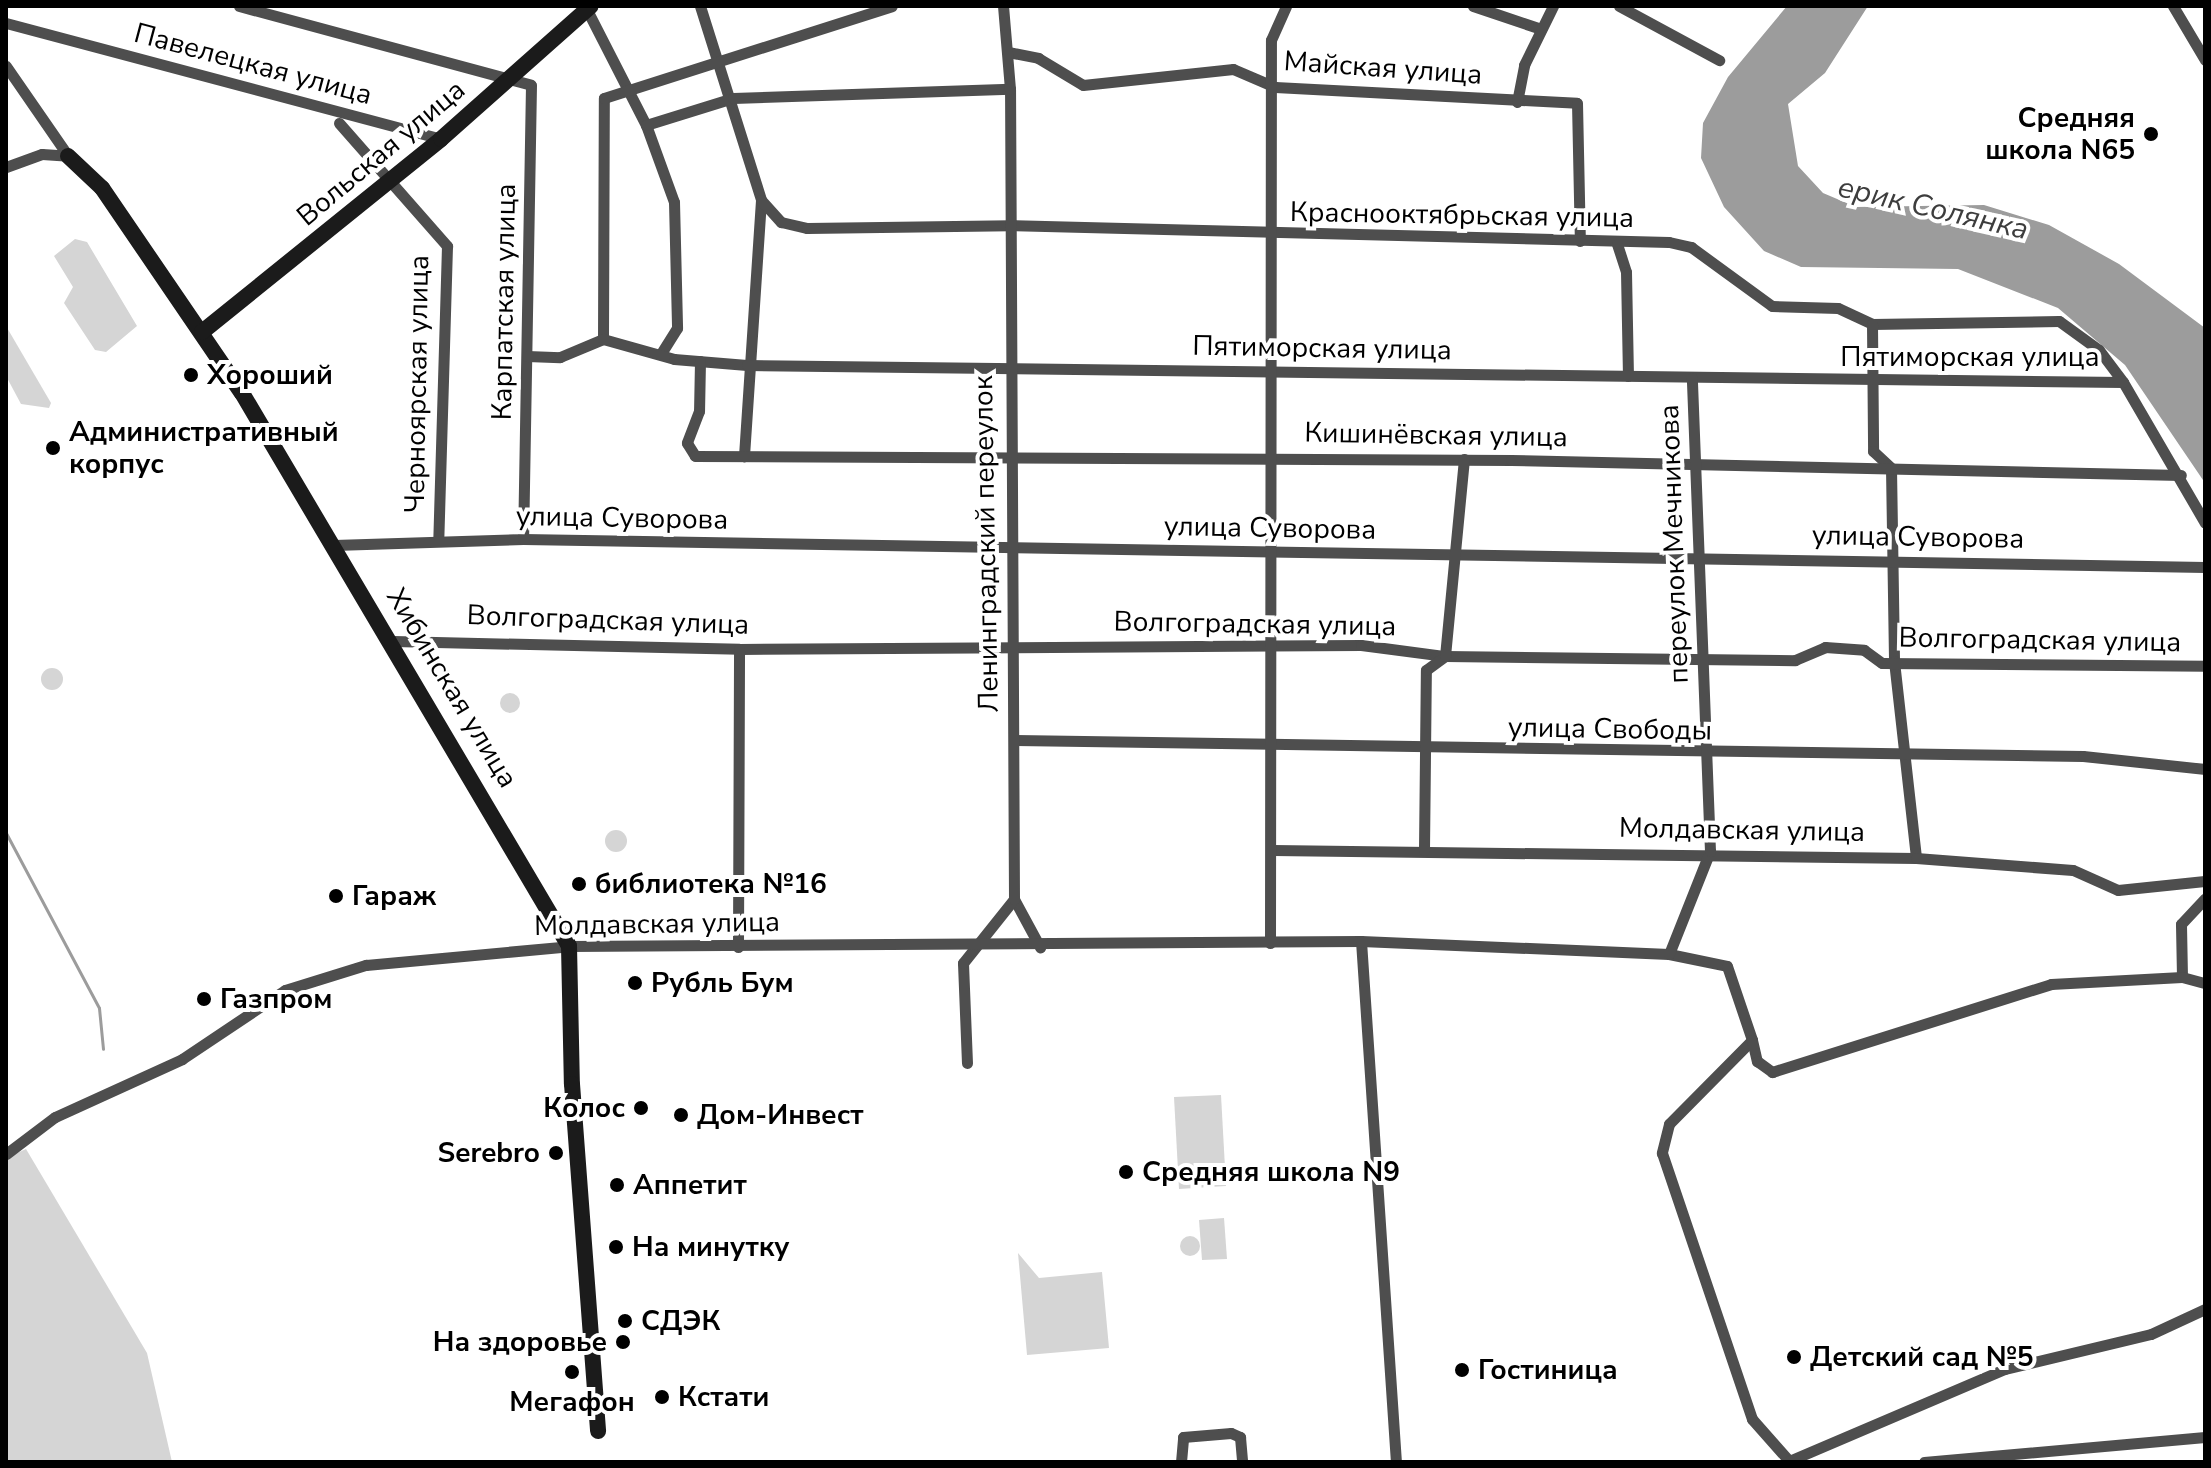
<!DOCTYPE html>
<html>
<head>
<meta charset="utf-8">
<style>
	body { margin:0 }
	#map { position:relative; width:2211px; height:1468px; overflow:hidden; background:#fff; font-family:"Nunito Sans",sans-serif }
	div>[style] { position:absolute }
	.green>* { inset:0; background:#d5d5d5 }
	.round { border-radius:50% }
	.water>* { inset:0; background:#9c9c9c }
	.stream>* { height:3px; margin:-1.5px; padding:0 1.5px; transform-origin:1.5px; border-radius:1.5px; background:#9c9c9c }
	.street>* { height:11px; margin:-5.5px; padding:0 5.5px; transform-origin:5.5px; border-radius:5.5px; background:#4e4e4e }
	.secondary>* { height:16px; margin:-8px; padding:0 8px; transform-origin:8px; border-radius:8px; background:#1b1b1b }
	.dots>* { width:22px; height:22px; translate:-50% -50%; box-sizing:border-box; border:4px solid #fff; border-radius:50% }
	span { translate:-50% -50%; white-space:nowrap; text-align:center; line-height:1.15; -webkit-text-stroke:8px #fff; paint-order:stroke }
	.street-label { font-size:28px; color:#000 }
	.poi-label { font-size:28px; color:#000; font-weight:700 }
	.right { translate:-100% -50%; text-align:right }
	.left { translate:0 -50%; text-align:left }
	.water-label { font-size:30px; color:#3d3d3d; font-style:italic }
	.frame { position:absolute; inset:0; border:8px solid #000; pointer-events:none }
</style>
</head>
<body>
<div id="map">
	<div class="green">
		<i style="clip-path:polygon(75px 239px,87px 242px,137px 326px,106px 352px,95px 350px,64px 303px,73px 287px,54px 256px)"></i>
		<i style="clip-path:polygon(6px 326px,51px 403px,49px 408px,21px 404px,6px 376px)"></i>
		<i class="round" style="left:41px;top:668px;width:22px;height:22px"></i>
		<i class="round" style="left:500px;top:693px;width:20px;height:20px"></i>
		<i class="round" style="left:605px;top:830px;width:22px;height:22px"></i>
		<i style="clip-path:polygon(1221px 1095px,1226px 1186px,1179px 1189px,1174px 1097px)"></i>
		<i style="clip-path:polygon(26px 1149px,147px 1353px,172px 1462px,6px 1462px,6px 1158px)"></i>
		<i style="clip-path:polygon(1224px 1218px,1227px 1259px,1202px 1260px,1199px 1220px)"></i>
		<i class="round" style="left:1180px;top:1236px;width:20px;height:20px"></i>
		<i style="clip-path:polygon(1018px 1253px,1039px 1278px,1102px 1272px,1109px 1348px,1027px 1355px)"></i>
	</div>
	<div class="water">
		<i style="clip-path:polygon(1787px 6px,1868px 6px,1825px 73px,1788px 104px,1798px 166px,1823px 193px,1856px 207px,1984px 205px,2049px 225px,2119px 264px,2205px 328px,2205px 483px,2125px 365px,2058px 308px,1958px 269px,1801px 267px,1764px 251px,1724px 207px,1701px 158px,1703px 123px,1728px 77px)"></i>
	</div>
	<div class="stream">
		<i style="left:6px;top:833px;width:198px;rotate:62deg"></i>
		<i style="left:99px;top:1008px;width:41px;rotate:84.4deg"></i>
	</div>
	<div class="street">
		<i style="left:239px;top:6px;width:302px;rotate:15.1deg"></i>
		<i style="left:531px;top:85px;width:454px;rotate:91deg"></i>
		<i style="left:585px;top:6px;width:134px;rotate:62.9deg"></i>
		<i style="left:646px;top:125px;width:82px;rotate:70deg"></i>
		<i style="left:674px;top:202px;width:126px;rotate:88.6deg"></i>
		<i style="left:677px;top:328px;width:31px;rotate:122deg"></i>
		<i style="left:700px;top:6px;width:203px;rotate:72.5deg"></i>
		<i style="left:761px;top:200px;width:257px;rotate:93.8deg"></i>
		<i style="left:1473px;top:6px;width:72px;rotate:18.7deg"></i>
		<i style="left:1619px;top:6px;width:114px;rotate:28.4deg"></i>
		<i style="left:2173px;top:6px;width:63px;rotate:59.3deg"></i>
		<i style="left:6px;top:23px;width:450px;rotate:14.9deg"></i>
		<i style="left:1008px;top:52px;width:31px;rotate:11deg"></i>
		<i style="left:1038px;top:58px;width:52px;rotate:31deg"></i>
		<i style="left:1083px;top:85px;width:151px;rotate:-6.1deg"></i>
		<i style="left:1233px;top:69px;width:46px;rotate:23.2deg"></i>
		<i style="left:1275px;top:87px;width:302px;rotate:3deg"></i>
		<i style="left:1577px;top:103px;width:138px;rotate:88.8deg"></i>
		<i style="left:6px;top:66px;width:109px;rotate:55.4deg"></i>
		<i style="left:1517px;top:102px;width:38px;rotate:-79deg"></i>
		<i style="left:1524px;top:65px;width:66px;rotate:-63.8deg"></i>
		<i style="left:339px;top:123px;width:164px;rotate:48.7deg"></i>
		<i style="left:447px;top:246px;width:295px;rotate:91.7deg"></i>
		<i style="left:646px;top:125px;width:91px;rotate:-17.2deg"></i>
		<i style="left:733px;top:98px;width:277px;rotate:-1.9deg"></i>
		<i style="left:6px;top:167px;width:38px;rotate:-20deg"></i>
		<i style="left:42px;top:154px;width:26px;rotate:4deg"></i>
		<i style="left:761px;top:200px;width:30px;rotate:48deg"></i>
		<i style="left:781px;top:222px;width:27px;rotate:13deg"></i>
		<i style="left:807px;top:228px;width:203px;rotate:-0.8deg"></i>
		<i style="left:1010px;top:225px;width:659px;rotate:1.48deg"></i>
		<i style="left:1669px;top:242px;width:23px;rotate:13deg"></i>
		<i style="left:1691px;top:247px;width:100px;rotate:36.1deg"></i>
		<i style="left:1772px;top:306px;width:66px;rotate:1.7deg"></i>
		<i style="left:1838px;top:308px;width:38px;rotate:25deg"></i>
		<i style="left:1872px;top:324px;width:187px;rotate:-0.9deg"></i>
		<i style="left:2059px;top:321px;width:49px;rotate:35.9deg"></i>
		<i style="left:2099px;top:350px;width:40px;rotate:53deg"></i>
		<i style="left:2123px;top:382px;width:163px;rotate:59.8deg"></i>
		<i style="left:1617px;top:244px;width:29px;rotate:72deg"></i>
		<i style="left:1626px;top:272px;width:104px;rotate:88.9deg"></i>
		<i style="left:1872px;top:324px;width:127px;rotate:89.5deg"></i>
		<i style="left:1873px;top:451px;width:25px;rotate:43deg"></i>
		<i style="left:1891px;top:468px;width:193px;rotate:89.1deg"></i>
		<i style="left:1894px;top:661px;width:198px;rotate:83.6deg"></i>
		<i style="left:603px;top:339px;width:241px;rotate:-89.8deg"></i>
		<i style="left:604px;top:98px;width:302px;rotate:-17.7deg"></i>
		<i style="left:527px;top:356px;width:33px;rotate:2deg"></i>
		<i style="left:560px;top:357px;width:47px;rotate:-22.7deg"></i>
		<i style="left:603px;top:339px;width:74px;rotate:15.7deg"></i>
		<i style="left:674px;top:359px;width:73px;rotate:4.7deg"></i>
		<i style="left:747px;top:365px;width:1376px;rotate:0.71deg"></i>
		<i style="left:700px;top:361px;width:50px;rotate:91.1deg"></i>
		<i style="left:699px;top:411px;width:34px;rotate:111deg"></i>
		<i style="left:687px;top:443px;width:15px;rotate:58deg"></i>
		<i style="left:695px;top:456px;width:816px;rotate:0.28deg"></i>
		<i style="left:1511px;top:460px;width:670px;rotate:1.28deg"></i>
		<i style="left:334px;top:545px;width:189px;rotate:-1.8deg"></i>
		<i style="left:523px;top:539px;width:1682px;rotate:0.95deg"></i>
		<i style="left:393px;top:641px;width:346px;rotate:1.3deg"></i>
		<i style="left:739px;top:649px;width:622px;rotate:-0.37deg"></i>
		<i style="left:1361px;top:645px;width:85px;rotate:7.5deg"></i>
		<i style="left:1445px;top:656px;width:350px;rotate:0.7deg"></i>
		<i style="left:1795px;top:660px;width:33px;rotate:-23deg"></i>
		<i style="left:1825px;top:647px;width:39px;rotate:4deg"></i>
		<i style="left:1864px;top:650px;width:22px;rotate:36deg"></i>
		<i style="left:1882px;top:663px;width:323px;rotate:0.5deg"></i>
		<i style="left:1014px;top:740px;width:1069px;rotate:0.86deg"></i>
		<i style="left:2083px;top:756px;width:123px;rotate:6.1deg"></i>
		<i style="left:1273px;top:850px;width:643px;rotate:0.71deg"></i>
		<i style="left:1916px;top:858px;width:157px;rotate:4.4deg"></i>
		<i style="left:2073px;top:870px;width:49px;rotate:24deg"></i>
		<i style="left:2118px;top:890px;width:87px;rotate:-5.9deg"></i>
		<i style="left:1424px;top:850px;width:180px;rotate:-89.4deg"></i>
		<i style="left:1426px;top:670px;width:24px;rotate:-36deg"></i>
		<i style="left:1445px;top:656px;width:198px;rotate:-84.5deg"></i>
		<i style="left:1014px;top:899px;width:55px;rotate:61.6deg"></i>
		<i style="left:1361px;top:941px;width:522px;rotate:86.16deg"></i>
		<i style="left:1270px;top:943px;width:903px;rotate:-89.94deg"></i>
		<i style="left:1271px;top:40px;width:37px;rotate:-66deg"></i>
		<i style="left:738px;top:947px;width:298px;rotate:-89.8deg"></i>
		<i style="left:1669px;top:954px;width:59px;rotate:11.7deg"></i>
		<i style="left:1727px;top:966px;width:78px;rotate:71.3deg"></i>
		<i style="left:1752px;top:1040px;width:118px;rotate:134.7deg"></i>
		<i style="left:1669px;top:1124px;width:30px;rotate:104deg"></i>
		<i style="left:1662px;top:1153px;width:281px;rotate:71.3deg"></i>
		<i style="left:1752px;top:1419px;width:57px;rotate:48.5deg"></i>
		<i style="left:2182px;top:977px;width:53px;rotate:-91.1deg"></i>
		<i style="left:2181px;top:924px;width:35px;rotate:-47deg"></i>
		<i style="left:1752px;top:1040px;width:22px;rotate:77deg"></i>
		<i style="left:1757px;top:1061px;width:19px;rotate:36deg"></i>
		<i style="left:1772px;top:1072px;width:293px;rotate:-17.5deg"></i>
		<i style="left:2051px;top:984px;width:131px;rotate:-3.1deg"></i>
		<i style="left:2182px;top:977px;width:24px;rotate:15deg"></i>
		<i style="left:967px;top:1063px;width:100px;rotate:-92.3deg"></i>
		<i style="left:963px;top:963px;width:82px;rotate:-51.4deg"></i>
		<i style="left:1014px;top:899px;width:810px;rotate:-90.28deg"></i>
		<i style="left:1010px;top:89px;width:83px;rotate:-94.8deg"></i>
		<i style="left:6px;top:1154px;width:61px;rotate:-37.1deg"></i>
		<i style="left:55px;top:1117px;width:140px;rotate:-24.5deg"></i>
		<i style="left:182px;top:1059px;width:124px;rotate:-33.8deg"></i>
		<i style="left:285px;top:990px;width:85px;rotate:-17.2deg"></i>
		<i style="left:366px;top:965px;width:204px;rotate:-5.3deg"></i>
		<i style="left:569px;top:946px;width:792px;rotate:-0.36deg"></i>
		<i style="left:1361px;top:941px;width:308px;rotate:2.4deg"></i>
		<i style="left:1669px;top:954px;width:111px;rotate:-68.3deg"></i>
		<i style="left:1710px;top:851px;width:473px;rotate:-92.2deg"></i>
		<i style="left:1789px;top:1461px;width:235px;rotate:-23.1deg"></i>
		<i style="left:2005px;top:1369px;width:150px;rotate:-13.5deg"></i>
		<i style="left:2151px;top:1334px;width:60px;rotate:-24.8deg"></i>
		<i style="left:1181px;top:1462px;width:25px;rotate:-85deg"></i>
		<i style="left:1183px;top:1437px;width:48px;rotate:-4.8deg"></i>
		<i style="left:1231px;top:1433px;width:10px;rotate:24deg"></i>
		<i style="left:1240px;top:1437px;width:25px;rotate:85deg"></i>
		<i style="left:1924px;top:1462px;width:282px;rotate:-5.1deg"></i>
	</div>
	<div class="secondary">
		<i style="left:68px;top:156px;width:47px;rotate:43.3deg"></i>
		<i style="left:102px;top:188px;width:248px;rotate:55.7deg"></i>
		<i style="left:242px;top:393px;width:642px;rotate:59.4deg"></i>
		<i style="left:569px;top:946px;width:138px;rotate:88.8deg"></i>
		<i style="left:572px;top:1084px;width:348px;rotate:85.7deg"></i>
		<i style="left:202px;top:332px;width:307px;rotate:-38.9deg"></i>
		<i style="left:441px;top:139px;width:200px;rotate:-41.6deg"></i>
	</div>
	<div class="dots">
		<i style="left:2151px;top:134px;background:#000"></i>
		<i style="left:191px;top:375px;background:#000"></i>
		<i style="left:53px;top:448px;background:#000"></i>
		<i style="left:579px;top:884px;background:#000"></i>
		<i style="left:336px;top:896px;background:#000"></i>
		<i style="left:635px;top:983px;background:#000"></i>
		<i style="left:204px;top:999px;background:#000"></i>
		<i style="left:641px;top:1108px;background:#000"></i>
		<i style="left:681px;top:1115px;background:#000"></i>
		<i style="left:556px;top:1153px;background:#000"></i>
		<i style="left:1126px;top:1172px;background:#000"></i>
		<i style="left:617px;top:1185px;background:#000"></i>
		<i style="left:616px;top:1247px;background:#000"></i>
		<i style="left:625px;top:1321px;background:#000"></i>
		<i style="left:623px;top:1342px;background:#000"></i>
		<i style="left:1794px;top:1357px;background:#000"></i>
		<i style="left:1462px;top:1370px;background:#000"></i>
		<i style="left:572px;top:1372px;background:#000"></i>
		<i style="left:662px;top:1397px;background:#000"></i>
	</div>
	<div class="street-label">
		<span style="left:253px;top:64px;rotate:15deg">Павелецкая улица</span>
		<span style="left:1383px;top:68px;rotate:4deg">Майская улица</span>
		<span style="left:381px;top:153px;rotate:-40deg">Вольская улица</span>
		<span style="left:1462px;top:215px;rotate:1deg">Краснооктябрьская улица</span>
		<span style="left:504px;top:302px;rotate:-89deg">Карпатская улица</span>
		<span style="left:1322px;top:348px;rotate:1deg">Пятиморская улица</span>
		<span style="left:1970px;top:357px">Пятиморская улица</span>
		<span style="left:417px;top:384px;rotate:-89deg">Черноярская улица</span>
		<span style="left:1436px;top:435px;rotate:1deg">Кишинёвская улица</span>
		<span style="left:622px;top:518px;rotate:1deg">улица Суворова</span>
		<span style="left:1270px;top:528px;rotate:1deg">улица Суворова</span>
		<span style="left:1918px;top:537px;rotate:1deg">улица Суворова</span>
		<span style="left:986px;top:544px;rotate:-91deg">Ленинградский переулок</span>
		<span style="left:1674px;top:544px;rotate:-92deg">переулок Мечникова</span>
		<span style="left:608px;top:620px;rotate:2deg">Волгоградская улица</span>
		<span style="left:1255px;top:624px;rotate:1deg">Волгоградская улица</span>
		<span style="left:2040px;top:640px;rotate:1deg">Волгоградская улица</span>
		<span style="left:452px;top:688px;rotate:59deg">Хибинская улица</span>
		<span style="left:1610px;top:729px;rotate:1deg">улица Свободы</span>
		<span style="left:1742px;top:830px;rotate:1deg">Молдавская улица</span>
		<span style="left:657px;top:924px;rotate:-1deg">Молдавская улица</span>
	</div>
	<div class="poi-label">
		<span class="right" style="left:2135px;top:134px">Средняя<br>школа N65</span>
		<span class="left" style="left:207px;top:375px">Хороший</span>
		<span class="left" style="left:69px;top:448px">Административный<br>корпус</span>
		<span class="left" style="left:595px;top:884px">библиотека №16</span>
		<span class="left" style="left:352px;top:896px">Гараж</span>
		<span class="left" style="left:651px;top:983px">Рубль Бум</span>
		<span class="left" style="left:220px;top:999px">Газпром</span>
		<span class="right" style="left:625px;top:1108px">Колос</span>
		<span class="left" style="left:697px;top:1115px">Дом-Инвест</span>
		<span class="right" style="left:540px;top:1153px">Serebro</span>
		<span class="left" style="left:1142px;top:1172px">Средняя школа N9</span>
		<span class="left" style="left:633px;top:1185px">Аппетит</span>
		<span class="left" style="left:632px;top:1247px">На минутку</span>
		<span class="left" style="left:641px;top:1321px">СДЭК</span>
		<span class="right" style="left:607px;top:1342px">На здоровье</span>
		<span class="left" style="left:1810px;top:1357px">Детский сад №5</span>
		<span class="left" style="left:1478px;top:1370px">Гостиница</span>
		<span class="left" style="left:678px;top:1397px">Кстати</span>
		<span style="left:572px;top:1402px">Мегафон</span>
	</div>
	<div class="water-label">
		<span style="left:1933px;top:209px;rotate:13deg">ерик Солянка</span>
	</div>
	<div class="frame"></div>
</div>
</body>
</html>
